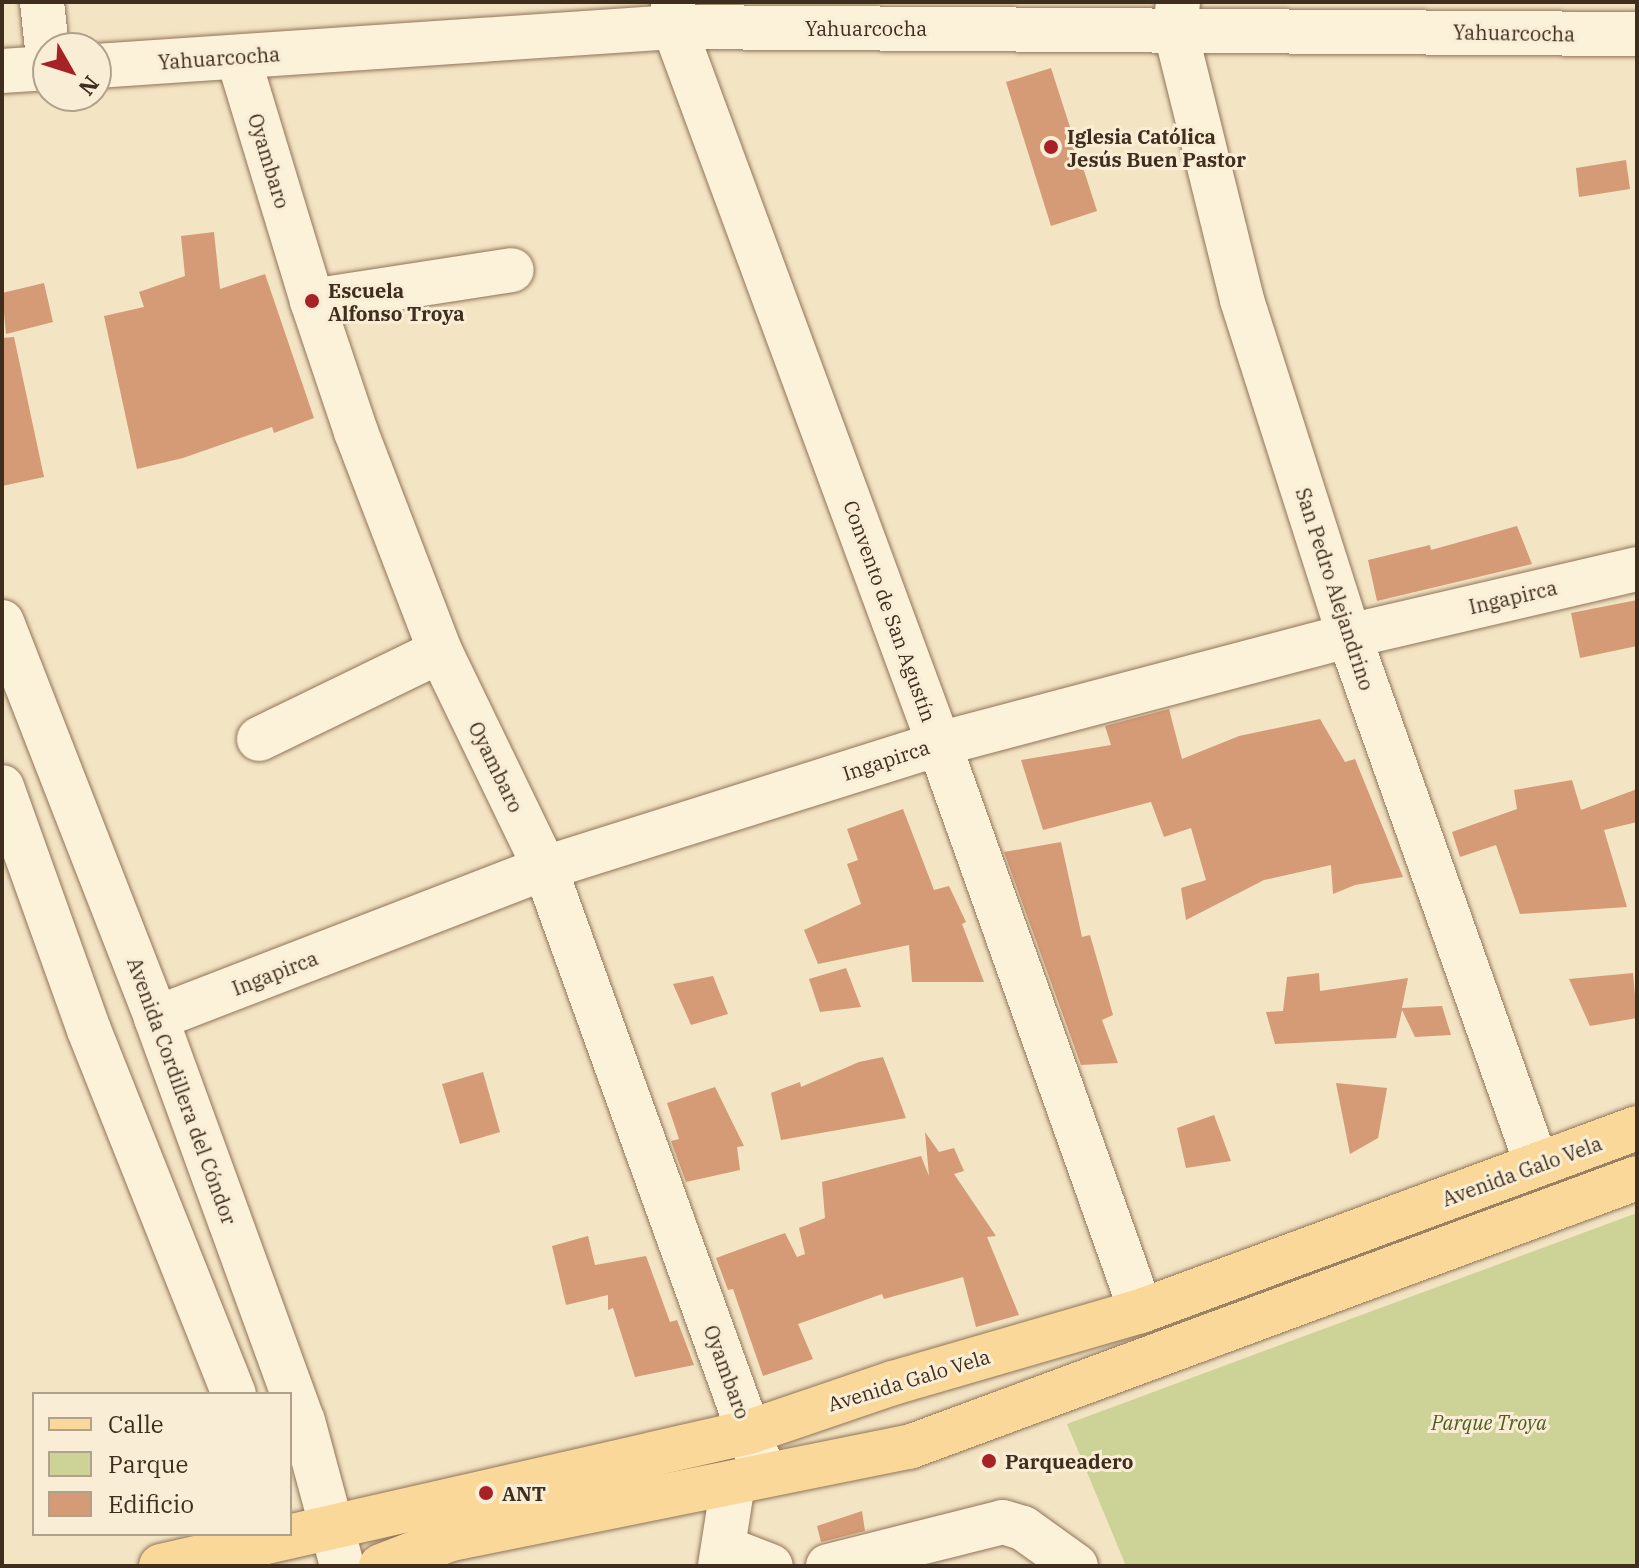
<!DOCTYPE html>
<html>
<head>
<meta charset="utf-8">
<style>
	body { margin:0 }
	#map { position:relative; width:1639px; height:1568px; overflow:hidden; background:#f3e4c4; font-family:"IBM Plex Serif",serif }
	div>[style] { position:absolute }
	.green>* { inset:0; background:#cdd297 }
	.building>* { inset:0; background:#d59b76 }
	.roads { filter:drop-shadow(0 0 2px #907458) drop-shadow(0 0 2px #907458) }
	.minor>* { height:44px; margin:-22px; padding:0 22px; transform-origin:22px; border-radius:22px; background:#fcf1d9 }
	.major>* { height:44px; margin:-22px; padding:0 22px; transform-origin:22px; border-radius:22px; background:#f9d899 }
	.dots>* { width:22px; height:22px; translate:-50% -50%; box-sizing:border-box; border:4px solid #f9eed5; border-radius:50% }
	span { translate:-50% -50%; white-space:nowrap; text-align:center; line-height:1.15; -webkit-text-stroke:6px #f9eed5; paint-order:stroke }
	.street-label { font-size:20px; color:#3f2d1e }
	.poi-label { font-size:20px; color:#3f2d1e; font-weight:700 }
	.left { translate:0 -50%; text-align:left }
	.park-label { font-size:20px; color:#505d22; font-style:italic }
	.frame { position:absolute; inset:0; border:4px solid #3f2d1e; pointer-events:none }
	.legend { position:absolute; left:32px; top:1392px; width:260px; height:144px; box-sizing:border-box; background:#f9eed5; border:2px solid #afa18c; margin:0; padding:10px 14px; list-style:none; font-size:24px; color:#3f2d1e }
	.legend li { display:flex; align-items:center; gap:16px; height:40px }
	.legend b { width:40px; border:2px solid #afa18c }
	.north { position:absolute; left:32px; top:32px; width:80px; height:80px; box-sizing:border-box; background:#f9eed5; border:2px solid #afa18c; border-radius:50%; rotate:129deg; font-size:22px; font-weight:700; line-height:32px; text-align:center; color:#3f2d1e }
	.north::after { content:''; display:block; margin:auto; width:28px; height:36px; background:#a62226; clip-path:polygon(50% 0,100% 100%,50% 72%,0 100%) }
</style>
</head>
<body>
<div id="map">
	<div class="green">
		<i style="clip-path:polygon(1637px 1213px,1637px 1566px,1126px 1566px,1067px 1424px)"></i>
	</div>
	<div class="building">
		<i style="clip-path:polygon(1051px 68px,1097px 211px,1051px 226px,1006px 82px)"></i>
		<i style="clip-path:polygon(1626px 160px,1630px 189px,1579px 197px,1576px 168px)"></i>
		<i style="clip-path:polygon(214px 232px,220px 289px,265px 274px,314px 418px,274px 433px,272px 427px,183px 458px,137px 469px,104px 316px,144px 307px,139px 292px,185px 276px,181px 236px)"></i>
		<i style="clip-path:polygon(44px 283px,53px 322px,6px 334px,2px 293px)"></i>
		<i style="clip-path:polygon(14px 337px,44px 477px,2px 486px,2px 338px)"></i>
		<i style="clip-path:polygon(1517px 526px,1532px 564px,1377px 601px,1368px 560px,1430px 545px,1431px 550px)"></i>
		<i style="clip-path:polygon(1637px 600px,1637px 646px,1580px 658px,1571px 613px)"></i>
		<i style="clip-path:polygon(1169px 709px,1182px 759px,1239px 736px,1320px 719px,1345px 762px,1355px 759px,1403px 877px,1355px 885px,1333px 894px,1331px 865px,1264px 880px,1186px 920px,1181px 888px,1206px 880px,1191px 828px,1164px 837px,1151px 802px,1043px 830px,1021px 760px,1111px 745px,1105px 726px)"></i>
		<i style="clip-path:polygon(1572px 780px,1581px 810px,1637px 789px,1637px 822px,1604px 830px,1627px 907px,1520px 914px,1496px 845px,1460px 857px,1452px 832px,1517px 809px,1514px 790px)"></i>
		<i style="clip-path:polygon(903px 809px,934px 890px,949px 886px,966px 922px,962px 924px,984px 982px,912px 982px,909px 945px,818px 964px,804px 930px,861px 904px,847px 864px,858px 860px,847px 829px)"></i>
		<i style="clip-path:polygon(1061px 842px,1082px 937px,1090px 935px,1113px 1015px,1102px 1020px,1118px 1063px,1081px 1065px,1004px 852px)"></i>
		<i style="clip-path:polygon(846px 968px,861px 1007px,820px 1012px,809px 979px)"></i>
		<i style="clip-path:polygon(1319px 973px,1320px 991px,1408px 978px,1402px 1008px,1442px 1006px,1451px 1035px,1415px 1037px,1402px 1010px,1396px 1038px,1275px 1044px,1266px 1012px,1283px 1011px,1287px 977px)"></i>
		<i style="clip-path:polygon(1633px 973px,1637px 1018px,1590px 1026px,1569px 979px)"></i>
		<i style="clip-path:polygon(713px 976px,728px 1014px,691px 1025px,673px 984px)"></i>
		<i style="clip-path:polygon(883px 1057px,906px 1118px,781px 1140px,771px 1093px,800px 1082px,801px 1087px,859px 1062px)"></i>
		<i style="clip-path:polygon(483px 1072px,500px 1132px,460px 1144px,442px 1084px)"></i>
		<i style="clip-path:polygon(1336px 1083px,1387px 1088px,1378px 1138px,1350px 1154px)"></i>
		<i style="clip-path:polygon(715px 1087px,744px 1146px,737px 1147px,740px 1170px,686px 1182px,671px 1141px,679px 1139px,667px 1103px)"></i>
		<i style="clip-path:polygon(1214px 1115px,1231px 1161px,1186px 1168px,1177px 1128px)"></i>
		<i style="clip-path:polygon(925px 1132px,939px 1152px,954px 1148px,964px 1171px,954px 1174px,996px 1236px,987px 1237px,1019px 1315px,976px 1327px,963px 1277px,884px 1299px,882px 1294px,798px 1324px,813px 1359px,763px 1376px,733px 1289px,728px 1290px,716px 1258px,785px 1233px,797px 1257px,805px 1254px,799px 1228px,825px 1218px,822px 1182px,921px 1156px,929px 1176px)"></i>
		<i style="clip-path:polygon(588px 1236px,595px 1265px,646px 1256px,670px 1322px,677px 1320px,694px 1365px,635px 1377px,613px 1308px,608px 1310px,608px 1295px,566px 1305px,552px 1246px)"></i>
		<i style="clip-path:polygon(862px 1511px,865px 1531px,821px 1542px,817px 1526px)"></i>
	</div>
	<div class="roads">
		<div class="minor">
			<i style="left:42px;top:2px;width:56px;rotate:83.9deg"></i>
			<i style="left:673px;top:2px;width:25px;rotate:88deg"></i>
			<i style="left:674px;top:27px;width:764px;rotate:69.72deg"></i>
			<i style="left:939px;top:744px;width:602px;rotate:70.39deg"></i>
			<i style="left:1178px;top:2px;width:27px;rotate:96deg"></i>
			<i style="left:1175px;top:29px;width:279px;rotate:76.1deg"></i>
			<i style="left:1242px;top:300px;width:353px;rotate:72.3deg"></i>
			<i style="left:1349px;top:636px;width:561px;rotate:70.44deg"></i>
			<i style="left:238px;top:57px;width:255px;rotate:73.1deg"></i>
			<i style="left:312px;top:301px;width:138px;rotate:71.4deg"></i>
			<i style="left:356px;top:432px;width:235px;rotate:69deg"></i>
			<i style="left:440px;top:651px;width:241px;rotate:64.2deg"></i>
			<i style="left:545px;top:868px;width:644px;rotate:70.13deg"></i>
			<i style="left:96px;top:66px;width:579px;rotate:-3.86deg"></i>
			<i style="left:674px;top:27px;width:963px;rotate:0.42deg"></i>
			<i style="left:2px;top:71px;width:46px;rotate:-3.7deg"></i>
			<i style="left:312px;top:301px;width:202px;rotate:-8.8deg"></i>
			<i style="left:2px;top:622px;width:425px;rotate:68.7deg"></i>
			<i style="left:156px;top:1018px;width:429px;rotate:70deg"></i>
			<i style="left:303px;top:1421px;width:150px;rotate:74.9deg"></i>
			<i style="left:259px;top:739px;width:201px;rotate:-25.9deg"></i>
			<i style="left:2px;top:787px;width:258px;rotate:70.3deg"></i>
			<i style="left:89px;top:1030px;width:392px;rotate:68.3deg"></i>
			<i style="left:156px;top:1018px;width:417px;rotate:-21.1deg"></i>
			<i style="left:545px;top:868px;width:413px;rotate:-17.5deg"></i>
			<i style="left:939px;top:744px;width:424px;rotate:-14.8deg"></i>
			<i style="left:1349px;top:636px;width:296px;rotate:-13.1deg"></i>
			<i style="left:724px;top:1548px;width:50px;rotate:21deg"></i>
			<i style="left:720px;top:1566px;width:84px;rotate:-81.1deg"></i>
			<i style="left:828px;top:1566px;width:180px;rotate:-14.1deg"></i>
			<i style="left:1003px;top:1522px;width:21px;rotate:17deg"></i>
			<i style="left:1023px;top:1528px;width:65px;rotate:35.6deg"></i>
		</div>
		<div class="major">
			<i style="left:161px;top:1566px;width:603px;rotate:-12.84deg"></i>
			<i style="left:749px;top:1432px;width:152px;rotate:-18.8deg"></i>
			<i style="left:893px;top:1383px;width:258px;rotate:-16.2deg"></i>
			<i style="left:1141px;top:1311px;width:529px;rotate:-20.25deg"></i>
			<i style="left:381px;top:1566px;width:75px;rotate:-21.1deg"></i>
			<i style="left:451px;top:1539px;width:467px;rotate:-11.4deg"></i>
			<i style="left:909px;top:1447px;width:776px;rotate:-20.28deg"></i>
		</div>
	</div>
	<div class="dots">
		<i style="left:1051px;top:147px;background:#a62226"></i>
		<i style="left:312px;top:301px;background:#a62226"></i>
		<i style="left:989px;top:1461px;background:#a62226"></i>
		<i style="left:486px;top:1493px;background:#a62226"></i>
	</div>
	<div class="street-label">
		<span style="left:866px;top:28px">Yahuarcocha</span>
		<span style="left:1514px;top:33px;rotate:1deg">Yahuarcocha</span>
		<span style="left:219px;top:58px;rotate:-4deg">Yahuarcocha</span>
		<span style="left:269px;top:161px;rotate:73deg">Oyambaro</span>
		<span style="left:1335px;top:589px;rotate:72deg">San Pedro Alejandrino</span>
		<span style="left:1513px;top:597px;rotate:-13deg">Ingapirca</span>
		<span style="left:890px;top:611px;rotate:70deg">Convento de San Agustín</span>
		<span style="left:886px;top:760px;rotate:-18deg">Ingapirca</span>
		<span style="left:496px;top:767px;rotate:64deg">Oyambaro</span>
		<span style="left:275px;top:973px;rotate:-21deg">Ingapirca</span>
		<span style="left:182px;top:1091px;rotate:70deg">Avenida Cordillera del Cóndor</span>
		<span style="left:1522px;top:1171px;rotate:-20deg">Avenida Galo Vela</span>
		<span style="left:727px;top:1372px;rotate:70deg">Oyambaro</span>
		<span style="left:909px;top:1380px;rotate:-17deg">Avenida Galo Vela</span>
	</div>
	<div class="poi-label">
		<span class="left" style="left:1067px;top:148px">Iglesia Católica<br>Jesús Buen Pastor</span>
		<span class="left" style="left:328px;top:302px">Escuela<br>Alfonso Troya</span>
		<span class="left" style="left:1005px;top:1461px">Parqueadero</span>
		<span class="left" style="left:502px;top:1493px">ANT</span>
	</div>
	<div class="park-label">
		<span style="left:1489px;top:1422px">Parque Troya</span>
	</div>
	<div class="frame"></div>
	<ul class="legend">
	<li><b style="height:10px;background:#f9d899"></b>Calle</li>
	<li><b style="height:22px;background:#cdd297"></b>Parque</li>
	<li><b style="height:22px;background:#d59b76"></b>Edificio</li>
	</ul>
	<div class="north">N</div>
</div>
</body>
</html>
